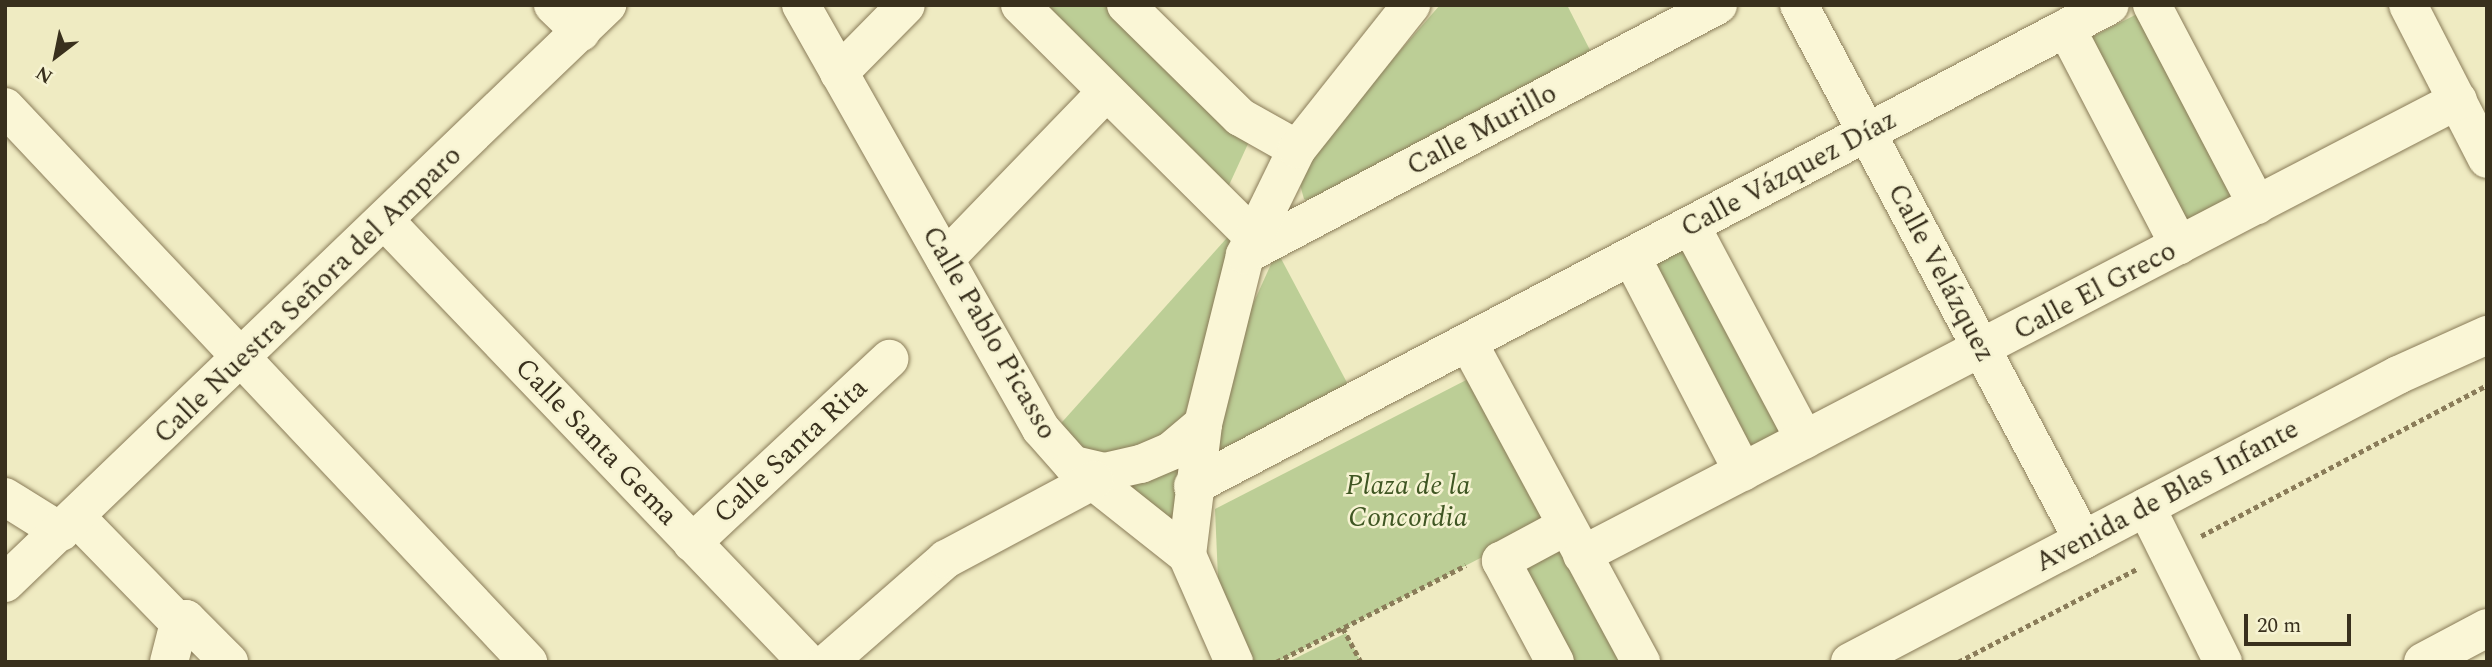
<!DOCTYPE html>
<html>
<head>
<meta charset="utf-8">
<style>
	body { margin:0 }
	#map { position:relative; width:2492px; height:667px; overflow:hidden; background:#efebc2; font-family:Spectral,serif }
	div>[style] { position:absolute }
	.green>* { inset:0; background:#bcce96 }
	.path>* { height:4.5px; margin-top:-2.25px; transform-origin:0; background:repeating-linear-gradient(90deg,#8a7c59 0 5px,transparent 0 8.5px) }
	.roads { filter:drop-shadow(0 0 2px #8a7c59) drop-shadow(0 0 2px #8a7c59) }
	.minor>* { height:38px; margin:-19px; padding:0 19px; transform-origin:19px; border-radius:19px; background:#faf6d6 }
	span { translate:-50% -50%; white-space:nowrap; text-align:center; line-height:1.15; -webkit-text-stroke:5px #f6f3d2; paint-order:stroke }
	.street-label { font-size:28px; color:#39301d }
	.park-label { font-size:28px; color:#3f5623; font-style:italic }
	.frame { position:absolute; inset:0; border:7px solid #39301d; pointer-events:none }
	.north { position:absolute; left:21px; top:21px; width:70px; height:70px; -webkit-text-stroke:5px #f6f3d2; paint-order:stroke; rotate:212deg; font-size:19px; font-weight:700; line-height:28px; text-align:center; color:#39301d }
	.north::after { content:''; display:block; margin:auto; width:24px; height:32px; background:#39301d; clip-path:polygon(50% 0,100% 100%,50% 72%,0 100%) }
	.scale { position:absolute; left:2244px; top:614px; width:107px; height:32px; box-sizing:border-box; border:4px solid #39301d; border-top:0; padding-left:9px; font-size:21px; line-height:24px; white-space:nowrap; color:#39301d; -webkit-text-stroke:5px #f6f3d2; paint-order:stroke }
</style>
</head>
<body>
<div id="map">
	<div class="green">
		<i style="clip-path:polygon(1028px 5px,1117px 5px,1253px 133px,1224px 196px)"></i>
		<i style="clip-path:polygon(1440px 5px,1567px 5px,1591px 52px,1313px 203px,1304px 199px,1299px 181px,1324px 138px)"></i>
		<i style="clip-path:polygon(2143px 11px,2242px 200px,2182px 231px,2084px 41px)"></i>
		<i style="clip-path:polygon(1234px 230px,1183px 423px,1172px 436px,1088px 461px,1055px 430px)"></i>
		<i style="clip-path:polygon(1689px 237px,1795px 437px,1747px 462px,1643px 261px)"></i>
		<i style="clip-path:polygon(1277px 251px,1352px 392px,1216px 452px,1243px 326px)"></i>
		<i style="clip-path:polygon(1476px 375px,1551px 522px,1277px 662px,1252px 662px,1218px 578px,1215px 509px)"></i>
		<i style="clip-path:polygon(1181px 458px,1174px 521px,1123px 480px)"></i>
		<i style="clip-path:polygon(1562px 536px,1632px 662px,1565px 662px,1511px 564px)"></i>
		<i style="clip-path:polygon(1346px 633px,1361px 662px,1288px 662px)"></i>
	</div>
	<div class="path">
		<i style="left:2201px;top:536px;width:323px;rotate:-27.8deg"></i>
		<i style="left:1343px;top:628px;width:38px;rotate:62deg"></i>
		<i style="left:1276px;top:662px;width:213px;rotate:-27deg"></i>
		<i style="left:1958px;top:662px;width:202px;rotate:-27.5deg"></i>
	</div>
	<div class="roads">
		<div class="minor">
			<i style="left:553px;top:5px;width:39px;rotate:44deg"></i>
			<i style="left:801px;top:5px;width:487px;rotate:60.5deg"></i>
			<i style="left:1041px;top:429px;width:47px;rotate:48.5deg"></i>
			<i style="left:1072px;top:464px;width:147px;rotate:38.4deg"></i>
			<i style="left:1187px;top:555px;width:117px;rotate:66.3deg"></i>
			<i style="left:1020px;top:5px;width:330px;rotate:44.8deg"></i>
			<i style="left:1126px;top:5px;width:160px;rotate:44.5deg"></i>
			<i style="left:1240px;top:117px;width:65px;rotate:29.3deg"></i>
			<i style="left:1799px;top:5px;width:606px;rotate:62.04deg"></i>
			<i style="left:2152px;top:5px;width:226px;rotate:62.3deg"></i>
			<i style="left:2408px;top:5px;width:173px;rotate:62.8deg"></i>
			<i style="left:2066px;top:28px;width:245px;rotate:62.5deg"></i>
			<i style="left:839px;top:73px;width:95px;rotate:-45.4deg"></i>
			<i style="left:5px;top:107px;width:763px;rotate:46.7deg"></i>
			<i style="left:385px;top:221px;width:610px;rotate:46.26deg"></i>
			<i style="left:1691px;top:226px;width:242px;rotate:62deg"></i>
			<i style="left:1245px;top:255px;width:535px;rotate:-27.86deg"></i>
			<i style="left:1632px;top:258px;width:241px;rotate:62.6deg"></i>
			<i style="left:945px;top:259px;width:232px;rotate:-46deg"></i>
			<i style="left:1469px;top:344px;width:362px;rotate:61.6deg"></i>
			<i style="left:1074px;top:465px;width:32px;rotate:13deg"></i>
			<i style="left:1105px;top:472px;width:37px;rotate:-13deg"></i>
			<i style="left:1141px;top:464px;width:33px;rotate:-23deg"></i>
			<i style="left:1171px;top:451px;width:42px;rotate:-40.2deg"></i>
			<i style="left:1193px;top:486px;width:1035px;rotate:-27.68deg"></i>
			<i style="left:5px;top:497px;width:66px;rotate:32deg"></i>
			<i style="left:2146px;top:507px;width:173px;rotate:63.6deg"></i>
			<i style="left:76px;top:517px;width:148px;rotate:45.8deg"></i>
			<i style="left:692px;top:543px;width:270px;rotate:-43deg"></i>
			<i style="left:1187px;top:555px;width:132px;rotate:-83deg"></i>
			<i style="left:1203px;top:424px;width:174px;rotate:-76deg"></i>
			<i style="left:1245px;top:255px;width:118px;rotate:-63.9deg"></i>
			<i style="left:1297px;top:149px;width:184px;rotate:-51.6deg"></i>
			<i style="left:1582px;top:555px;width:987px;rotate:-27.45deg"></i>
			<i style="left:5px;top:583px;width:835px;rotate:-43.83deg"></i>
			<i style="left:169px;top:662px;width:40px;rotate:-75.6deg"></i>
			<i style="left:179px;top:623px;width:8px;rotate:-30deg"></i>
			<i style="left:186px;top:619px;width:61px;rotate:45deg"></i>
			<i style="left:828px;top:662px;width:157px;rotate:-41.1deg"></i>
			<i style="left:946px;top:559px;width:168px;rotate:-28.1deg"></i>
			<i style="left:1555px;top:662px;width:115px;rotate:-118.1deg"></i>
			<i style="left:1501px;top:561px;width:74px;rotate:-28.3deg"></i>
			<i style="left:1850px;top:662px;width:619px;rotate:-27.64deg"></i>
			<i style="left:2398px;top:375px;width:98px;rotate:-24.2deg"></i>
			<i style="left:2423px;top:662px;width:72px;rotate:-28deg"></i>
		</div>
	</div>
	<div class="street-label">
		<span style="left:1482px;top:130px;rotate:-28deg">Calle Murillo</span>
		<span style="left:1789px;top:174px;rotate:-28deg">Calle Vázquez Díaz</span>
		<span style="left:1941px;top:273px;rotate:62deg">Calle Velázquez</span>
		<span style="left:2095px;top:291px;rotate:-28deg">Calle El Greco</span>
		<span style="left:308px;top:295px;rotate:-44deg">Calle Nuestra Señora del Amparo</span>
		<span style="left:989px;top:333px;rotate:60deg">Calle Pablo Picasso</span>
		<span style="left:596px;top:442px;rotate:46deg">Calle Santa Gema</span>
		<span style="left:791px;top:451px;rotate:-43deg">Calle Santa Rita</span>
		<span style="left:2167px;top:496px;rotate:-28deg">Avenida de Blas Infante</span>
	</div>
	<div class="park-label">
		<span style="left:1408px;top:502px">Plaza de la<br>Concordia</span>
	</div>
	<div class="frame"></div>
	<div class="north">N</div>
	<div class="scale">20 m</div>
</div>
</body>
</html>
